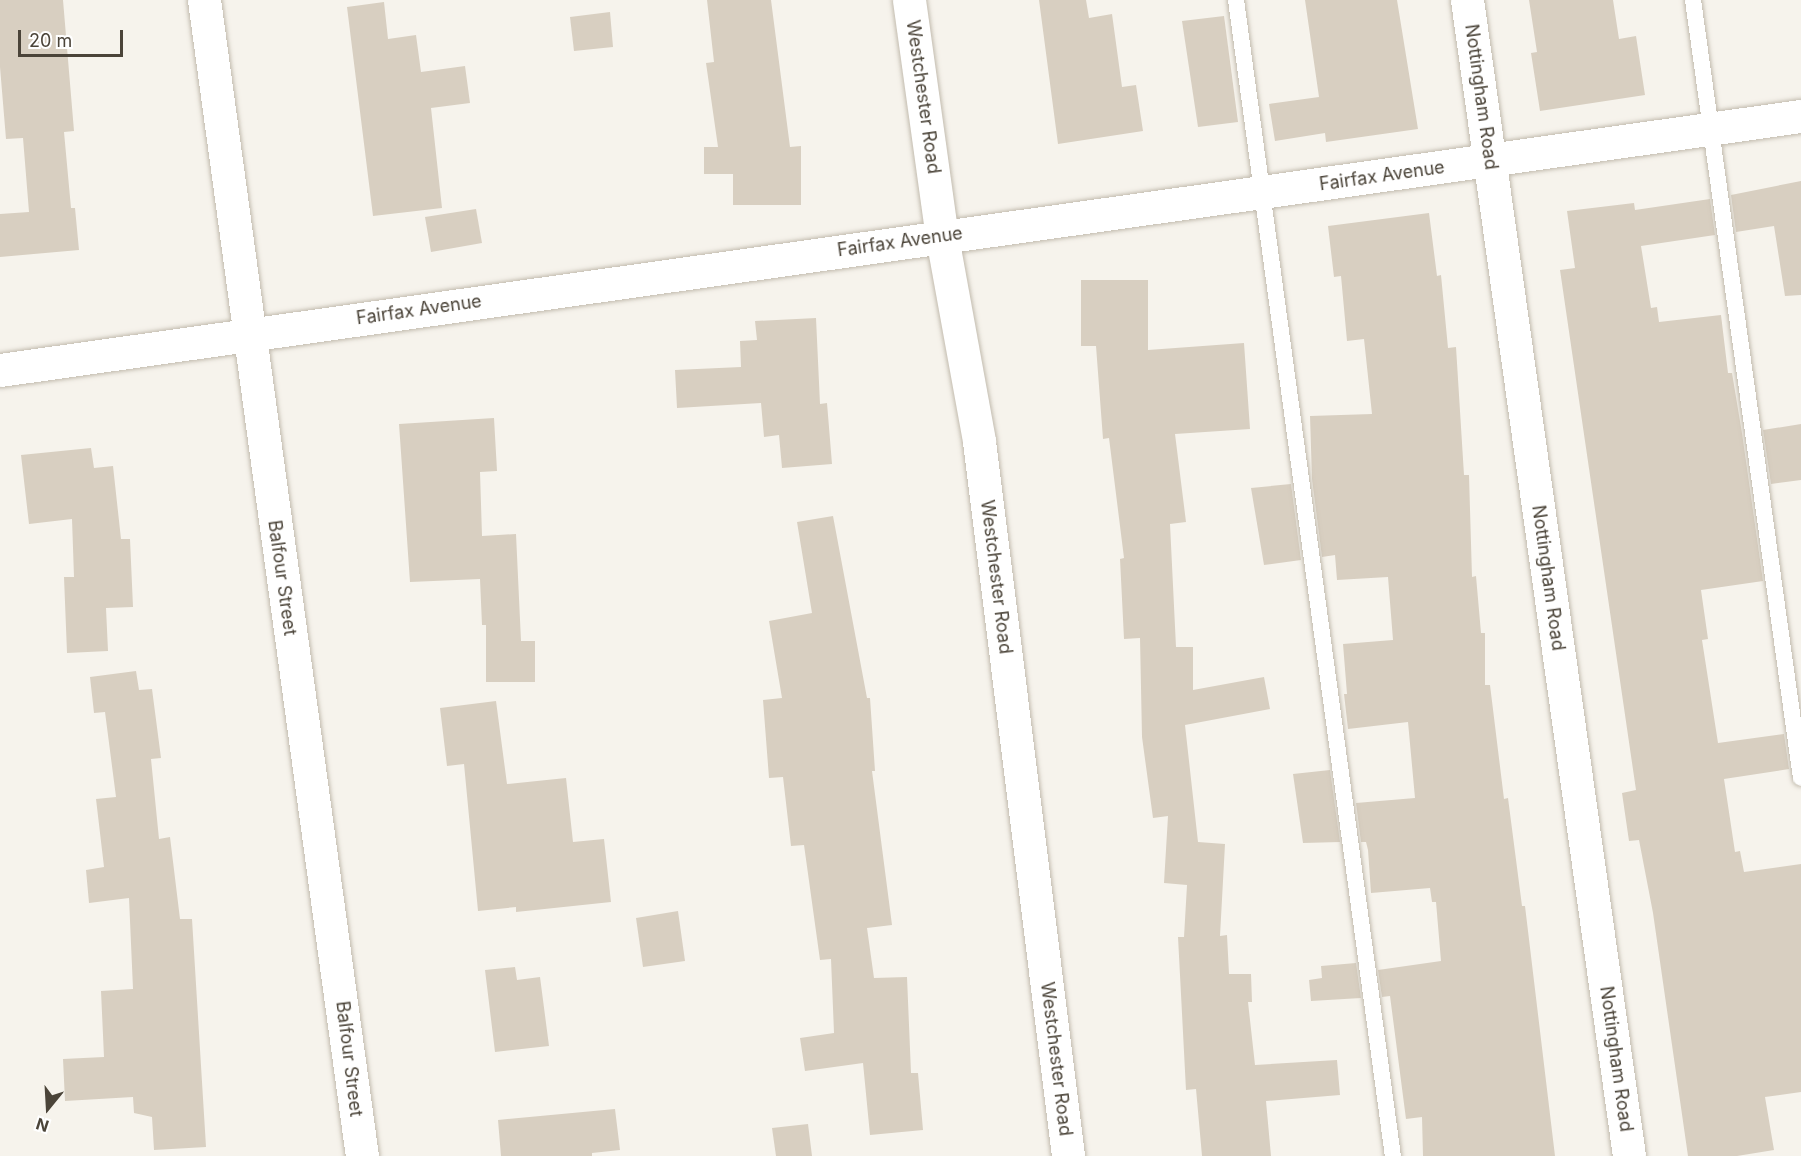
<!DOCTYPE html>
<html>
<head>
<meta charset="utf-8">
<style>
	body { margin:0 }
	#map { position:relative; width:1801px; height:1156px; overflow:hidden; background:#f6f3ec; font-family:Inter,sans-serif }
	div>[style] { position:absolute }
	.building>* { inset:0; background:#d8cfc1 }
	.roads { filter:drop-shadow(0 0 2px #c2bbae) drop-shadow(0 0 2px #c2bbae) }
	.service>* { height:16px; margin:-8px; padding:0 8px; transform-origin:8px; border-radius:8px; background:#fff }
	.minor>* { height:33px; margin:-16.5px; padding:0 16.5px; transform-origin:16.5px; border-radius:16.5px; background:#fff }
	span { translate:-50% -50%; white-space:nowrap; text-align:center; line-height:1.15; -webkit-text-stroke:4.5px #fff; paint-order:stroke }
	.street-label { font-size:18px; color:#4b4439 }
	.north { position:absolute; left:18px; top:1078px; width:60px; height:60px; -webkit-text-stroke:4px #fff; paint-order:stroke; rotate:198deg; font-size:16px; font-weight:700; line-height:24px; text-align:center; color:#4b4439 }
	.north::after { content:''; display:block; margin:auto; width:21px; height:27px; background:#4b4439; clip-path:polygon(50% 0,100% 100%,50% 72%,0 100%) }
	.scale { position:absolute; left:18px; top:30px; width:105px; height:27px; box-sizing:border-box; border:3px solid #4b4439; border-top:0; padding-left:8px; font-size:18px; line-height:21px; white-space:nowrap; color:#4b4439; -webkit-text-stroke:4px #fff; paint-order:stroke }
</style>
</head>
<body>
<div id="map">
	<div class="building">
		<i style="clip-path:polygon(0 0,63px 0,74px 131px,64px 132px,71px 208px,75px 208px,79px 250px,0 257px,0 214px,29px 212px,23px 138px,6px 139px,0 67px)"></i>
		<i style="clip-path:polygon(707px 0,771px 0,790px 147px,801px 146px,801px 205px,733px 205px,733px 174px,704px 174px,704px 147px,718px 147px,706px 63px,714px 62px)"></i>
		<i style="clip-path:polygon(1039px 0,1086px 0,1089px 18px,1112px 14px,1122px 87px,1136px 85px,1143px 131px,1058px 144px)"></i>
		<i style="clip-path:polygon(1305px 0,1397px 0,1418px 129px,1326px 142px,1325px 133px,1275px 141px,1269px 104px,1319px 97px)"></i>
		<i style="clip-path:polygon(1529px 0,1613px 0,1619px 39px,1636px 36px,1645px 95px,1540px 111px,1531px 53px,1537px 52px)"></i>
		<i style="clip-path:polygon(384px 2px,388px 39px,416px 35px,421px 72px,465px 66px,470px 103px,431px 108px,442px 208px,373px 216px,347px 7px)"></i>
		<i style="clip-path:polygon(610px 12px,613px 47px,574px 51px,570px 17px)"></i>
		<i style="clip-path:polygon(1224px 16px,1238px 122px,1198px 127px,1182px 21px)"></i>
		<i style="clip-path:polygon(1801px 181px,1801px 295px,1785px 296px,1774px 226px,1736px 232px,1731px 195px)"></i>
		<i style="clip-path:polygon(1710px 199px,1715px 235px,1641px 246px,1651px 308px,1657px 307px,1659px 322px,1721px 315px,1728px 373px,1732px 373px,1742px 433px,1763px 581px,1701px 590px,1708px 639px,1702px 640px,1718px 743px,1784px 734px,1789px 769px,1724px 779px,1735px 852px,1740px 851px,1744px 872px,1801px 864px,1801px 1092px,1765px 1097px,1774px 1150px,1737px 1156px,1688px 1156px,1653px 913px,1639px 840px,1629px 841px,1622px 793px,1636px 790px,1560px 270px,1575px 268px,1567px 211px,1634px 203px,1635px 210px)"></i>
		<i style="clip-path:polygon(476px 209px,482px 243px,431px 252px,425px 217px)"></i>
		<i style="clip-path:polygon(1429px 213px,1437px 276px,1441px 275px,1448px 348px,1456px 347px,1464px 475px,1469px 475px,1472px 577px,1476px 576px,1481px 633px,1485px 633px,1485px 685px,1490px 685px,1504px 799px,1508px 798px,1522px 906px,1525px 906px,1555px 1156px,1423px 1156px,1422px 1117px,1406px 1119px,1390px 996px,1382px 997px,1378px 970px,1441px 961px,1436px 902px,1432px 902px,1430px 888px,1371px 893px,1368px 850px,1366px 842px,1361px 842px,1356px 803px,1415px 798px,1408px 722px,1348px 729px,1344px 694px,1347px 694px,1343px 644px,1393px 640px,1388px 577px,1337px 580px,1335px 555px,1322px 557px,1312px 479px,1310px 416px,1372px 414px,1364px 339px,1347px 341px,1341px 276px,1334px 277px,1328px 226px)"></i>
		<i style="clip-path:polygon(1081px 280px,1148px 280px,1148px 350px,1244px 343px,1250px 429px,1175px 434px,1186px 522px,1170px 524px,1176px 647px,1193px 647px,1193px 690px,1264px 677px,1270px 709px,1185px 725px,1198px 842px,1225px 844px,1220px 936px,1227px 935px,1229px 974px,1251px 974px,1252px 1002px,1248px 1002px,1255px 1065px,1337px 1060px,1340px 1095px,1266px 1101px,1271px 1156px,1202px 1156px,1196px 1089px,1186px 1090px,1178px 937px,1184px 937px,1187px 885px,1164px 883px,1168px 816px,1153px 818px,1142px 737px,1140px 638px,1124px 639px,1120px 559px,1124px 558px,1109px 438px,1103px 439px,1096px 346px,1081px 346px)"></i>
		<i style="clip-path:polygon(816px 318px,820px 404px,827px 403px,832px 464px,782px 468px,779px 435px,764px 437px,761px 403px,677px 408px,675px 370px,741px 367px,740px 341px,757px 340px,755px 321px)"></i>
		<i style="clip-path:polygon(494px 418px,497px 471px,480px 472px,482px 536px,516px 534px,521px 641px,535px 641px,535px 682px,486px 682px,486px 625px,482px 625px,480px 579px,410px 582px,399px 424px)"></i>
		<i style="clip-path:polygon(1801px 424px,1801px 480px,1771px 484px,1763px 430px)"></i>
		<i style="clip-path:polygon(91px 448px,94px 468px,113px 466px,121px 539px,130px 539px,133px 607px,106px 608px,108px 651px,67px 653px,64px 577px,74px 577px,72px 519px,29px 524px,21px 455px)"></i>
		<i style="clip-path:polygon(1291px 484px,1301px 560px,1264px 565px,1251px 488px)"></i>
		<i style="clip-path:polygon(833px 516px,867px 698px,870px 698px,875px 771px,872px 771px,892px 925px,867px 928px,874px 978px,907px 977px,911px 1073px,918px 1073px,923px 1130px,870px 1135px,863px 1063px,805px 1071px,800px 1038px,834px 1033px,831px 959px,820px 960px,804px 845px,791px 846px,783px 777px,769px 778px,763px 700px,782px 698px,769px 621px,812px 613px,797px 522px)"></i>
		<i style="clip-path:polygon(136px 671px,139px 690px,152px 689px,161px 758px,151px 759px,159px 839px,170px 837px,180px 919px,192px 919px,206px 1147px,154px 1150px,152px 1117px,134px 1113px,133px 1097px,65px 1101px,63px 1059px,104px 1057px,101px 991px,133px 989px,129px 898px,89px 903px,86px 870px,104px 867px,96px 799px,116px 797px,105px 712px,94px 713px,90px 677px)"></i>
		<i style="clip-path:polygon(496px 701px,507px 784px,566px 778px,573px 842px,604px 839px,611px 902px,516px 912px,516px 907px,478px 911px,464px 764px,447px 766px,440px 708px)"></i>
		<i style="clip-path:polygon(1330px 770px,1340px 842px,1303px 843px,1293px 774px)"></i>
		<i style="clip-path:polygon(678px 911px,685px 961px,643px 967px,636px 918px)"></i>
		<i style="clip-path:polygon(1356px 963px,1361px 998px,1311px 1001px,1309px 980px,1322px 978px,1321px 966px)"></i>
		<i style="clip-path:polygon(515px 967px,517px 980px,540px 977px,549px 1046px,495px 1052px,485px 970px)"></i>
		<i style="clip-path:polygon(615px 1109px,620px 1150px,592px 1153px,592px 1156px,501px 1156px,498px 1120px)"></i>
		<i style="clip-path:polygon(808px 1124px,812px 1156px,776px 1156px,772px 1128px)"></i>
	</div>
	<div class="roads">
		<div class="service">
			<i style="left:1236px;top:0;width:1167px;rotate:82.27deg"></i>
			<i style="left:1693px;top:0;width:785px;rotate:82.1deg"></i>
		</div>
		<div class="minor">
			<i style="left:204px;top:0;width:1167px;rotate:82.22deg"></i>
			<i style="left:909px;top:0;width:239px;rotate:82.1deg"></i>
			<i style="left:942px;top:237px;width:207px;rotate:79.7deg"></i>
			<i style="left:979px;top:441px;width:721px;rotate:82.9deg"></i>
			<i style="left:1467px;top:0;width:1167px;rotate:82.02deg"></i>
			<i style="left:0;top:370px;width:1819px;rotate:-8.03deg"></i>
		</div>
	</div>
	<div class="street-label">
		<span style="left:923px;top:97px;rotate:82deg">Westchester Road</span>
		<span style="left:1481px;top:97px;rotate:82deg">Nottingham Road</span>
		<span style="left:1382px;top:176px;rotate:-8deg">Fairfax Avenue</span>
		<span style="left:900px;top:242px;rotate:-8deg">Fairfax Avenue</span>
		<span style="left:419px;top:310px;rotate:-8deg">Fairfax Avenue</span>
		<span style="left:996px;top:577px;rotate:83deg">Westchester Road</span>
		<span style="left:282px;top:578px;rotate:82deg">Balfour Street</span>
		<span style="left:1548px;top:578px;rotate:82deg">Nottingham Road</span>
		<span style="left:349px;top:1059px;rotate:83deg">Balfour Street</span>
		<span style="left:1056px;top:1059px;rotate:83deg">Westchester Road</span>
		<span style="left:1616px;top:1059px;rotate:82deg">Nottingham Road</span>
	</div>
	<div class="north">N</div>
	<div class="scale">20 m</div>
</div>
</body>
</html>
